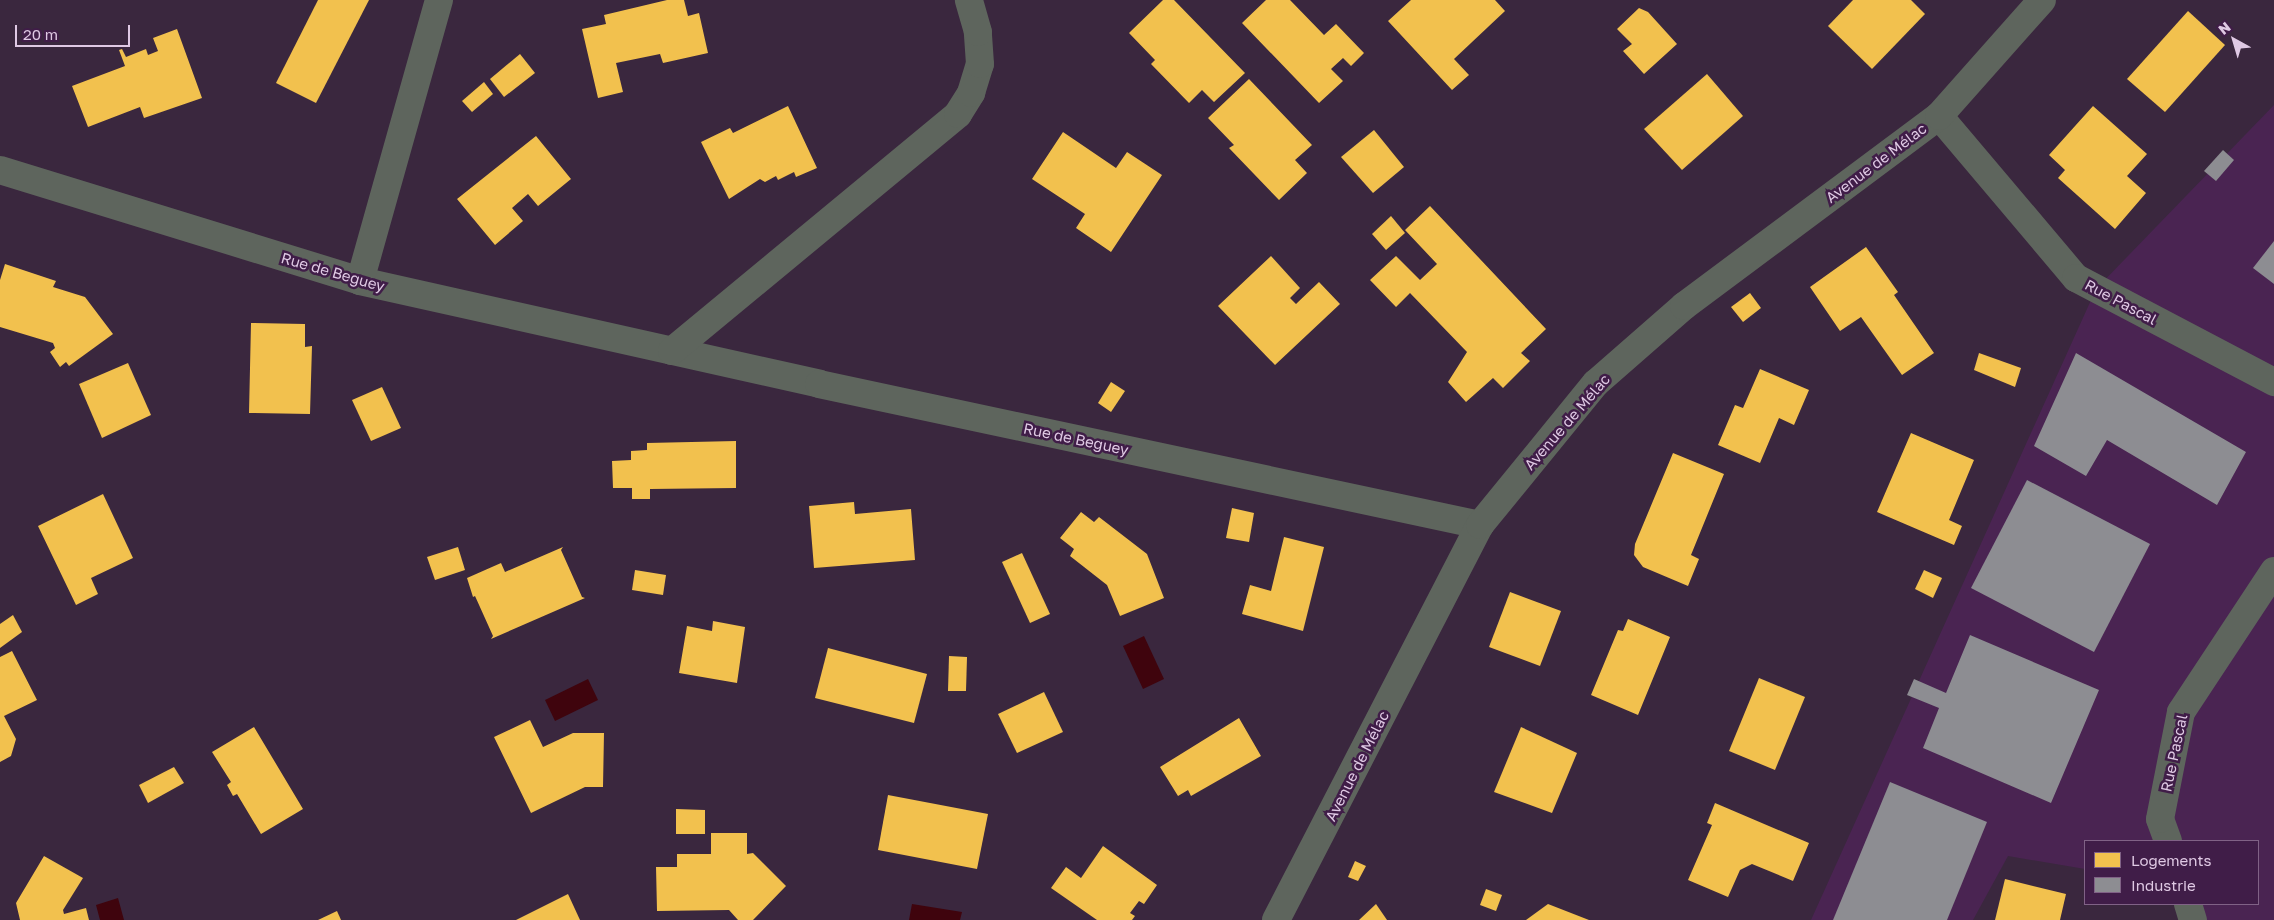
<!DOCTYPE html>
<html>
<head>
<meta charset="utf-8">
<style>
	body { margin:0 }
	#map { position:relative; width:2274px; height:920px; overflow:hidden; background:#3a273e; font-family:"Golos Text",sans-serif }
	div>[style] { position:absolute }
	.built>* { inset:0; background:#4a2452 }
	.water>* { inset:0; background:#3f040d }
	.homes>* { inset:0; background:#f2c14e }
	.industry>* { inset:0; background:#8d8d92 }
	.minor>* { height:28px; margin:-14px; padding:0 14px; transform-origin:14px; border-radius:14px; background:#5e655d }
	.tertiary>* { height:28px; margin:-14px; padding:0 14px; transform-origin:14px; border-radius:14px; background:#5e655d }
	span { translate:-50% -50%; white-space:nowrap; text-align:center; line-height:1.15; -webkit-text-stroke:5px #401d48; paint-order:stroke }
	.street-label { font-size:15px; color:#dfc9e4 }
	.legend { position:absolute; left:2084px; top:840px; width:175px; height:65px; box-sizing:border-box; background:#401d48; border:1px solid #806286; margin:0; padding:6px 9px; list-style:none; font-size:15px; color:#dfc9e4 }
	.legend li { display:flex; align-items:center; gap:10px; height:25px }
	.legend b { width:25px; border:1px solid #806286 }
	.north { position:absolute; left:2209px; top:15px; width:50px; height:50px; -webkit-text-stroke:4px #401d48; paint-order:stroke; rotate:321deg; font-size:14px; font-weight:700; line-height:20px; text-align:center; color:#dfc9e4 }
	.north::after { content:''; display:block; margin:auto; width:18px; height:22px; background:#dfc9e4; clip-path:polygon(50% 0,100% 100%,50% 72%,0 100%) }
	.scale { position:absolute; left:15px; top:25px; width:115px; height:22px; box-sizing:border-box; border:2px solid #dfc9e4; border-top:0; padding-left:6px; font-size:15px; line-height:18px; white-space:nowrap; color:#dfc9e4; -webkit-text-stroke:4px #401d48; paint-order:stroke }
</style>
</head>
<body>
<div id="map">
	<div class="built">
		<i style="clip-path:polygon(2274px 105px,2274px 920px,2196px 920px,2190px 904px,2258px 904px,2258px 841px,2085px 841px,2085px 869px,2008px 856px,1973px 920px,1811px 920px,2096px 289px)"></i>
	</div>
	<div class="water">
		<i style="clip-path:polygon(1144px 636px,1164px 679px,1143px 689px,1123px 646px)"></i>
		<i style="clip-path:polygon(588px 679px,598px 700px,555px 721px,545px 700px)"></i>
		<i style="clip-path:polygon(118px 898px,124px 920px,100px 920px,96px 905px)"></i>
		<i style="clip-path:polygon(912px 904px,962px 912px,960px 920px,909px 920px)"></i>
	</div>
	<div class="homes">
		<i style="clip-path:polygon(318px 0,369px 0,316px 103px,276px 83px)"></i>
		<i style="clip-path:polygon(667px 0,684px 0,688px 16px,699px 13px,708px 53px,663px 63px,660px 54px,616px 63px,623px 92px,598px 98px,582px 29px,606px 24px,604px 15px)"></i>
		<i style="clip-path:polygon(1163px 0,1174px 0,1245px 73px,1214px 102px,1202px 90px,1189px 103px,1151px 64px,1155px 60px,1129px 33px)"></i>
		<i style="clip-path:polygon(1266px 0,1290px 0,1324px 35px,1336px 24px,1364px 53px,1351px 66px,1343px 58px,1331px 69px,1343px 81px,1319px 103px,1242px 23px)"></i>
		<i style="clip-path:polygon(1411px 0,1495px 0,1505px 11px,1454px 59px,1469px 75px,1452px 90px,1388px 21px)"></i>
		<i style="clip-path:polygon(1853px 0,1911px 0,1925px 14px,1872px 69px,1828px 26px)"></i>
		<i style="clip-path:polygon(1639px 8px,1648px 12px,1677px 44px,1644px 74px,1623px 51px,1632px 44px,1617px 29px)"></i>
		<i style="clip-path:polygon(2188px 11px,2225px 45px,2165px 112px,2127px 79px)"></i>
		<i style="clip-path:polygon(177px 29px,202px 98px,144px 118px,140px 107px,88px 127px,72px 86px,125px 66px,119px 50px,122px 49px,126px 57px,146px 49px,148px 55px,158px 51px,153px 38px)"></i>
		<i style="clip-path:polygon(520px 54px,535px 73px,504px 97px,490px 79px)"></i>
		<i style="clip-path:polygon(1707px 74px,1743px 116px,1682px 170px,1644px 129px)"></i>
		<i style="clip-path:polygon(1249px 79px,1312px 145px,1295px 160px,1307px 173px,1279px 200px,1229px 148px,1234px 145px,1208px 118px)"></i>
		<i style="clip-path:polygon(484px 82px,493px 94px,472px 112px,462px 101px)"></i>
		<i style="clip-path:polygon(788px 106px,817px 168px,796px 177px,794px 172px,778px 180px,776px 176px,765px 182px,760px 179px,729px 199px,701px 142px,730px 128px,733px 133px)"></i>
		<i style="clip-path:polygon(2093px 106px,2147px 154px,2127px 176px,2146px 193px,2115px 229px,2058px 178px,2065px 170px,2049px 155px)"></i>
		<i style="clip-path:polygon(1374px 130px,1404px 167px,1373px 193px,1341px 157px)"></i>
		<i style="clip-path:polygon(1063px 132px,1116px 168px,1127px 152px,1162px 175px,1111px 252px,1076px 228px,1085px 214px,1032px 179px)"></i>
		<i style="clip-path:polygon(536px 136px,571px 179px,538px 206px,528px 194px,512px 208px,523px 221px,495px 245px,457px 199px)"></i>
		<i style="clip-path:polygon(1430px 206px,1546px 329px,1521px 353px,1530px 361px,1503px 388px,1493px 378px,1466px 402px,1448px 382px,1467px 352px,1410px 293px,1396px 307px,1370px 280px,1396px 256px,1420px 280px,1437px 264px,1405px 230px)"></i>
		<i style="clip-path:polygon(1391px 216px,1405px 233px,1386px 250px,1372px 234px)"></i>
		<i style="clip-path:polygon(1866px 247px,1898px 292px,1894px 295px,1934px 353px,1902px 375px,1861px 317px,1840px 331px,1810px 287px)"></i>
		<i style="clip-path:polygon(1271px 256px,1300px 288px,1290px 298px,1296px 304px,1319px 282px,1340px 304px,1275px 365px,1218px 306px)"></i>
		<i style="clip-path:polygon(5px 264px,56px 281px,53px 287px,85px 297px,113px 334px,69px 366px,66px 362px,60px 367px,50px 352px,55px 348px,53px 343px,0 327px,0 280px)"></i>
		<i style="clip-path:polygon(1750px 293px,1761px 308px,1743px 322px,1731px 307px)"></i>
		<i style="clip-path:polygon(251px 323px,305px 324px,305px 347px,312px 346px,310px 414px,249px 413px)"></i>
		<i style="clip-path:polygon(1979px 353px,2021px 368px,2015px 387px,1974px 370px)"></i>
		<i style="clip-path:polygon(128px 363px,151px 415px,102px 438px,79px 384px)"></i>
		<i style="clip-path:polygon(1760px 369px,1809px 390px,1794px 425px,1779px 418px,1760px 463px,1718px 445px,1735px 405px,1743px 408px)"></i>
		<i style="clip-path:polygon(1111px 382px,1125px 391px,1111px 412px,1098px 403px)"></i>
		<i style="clip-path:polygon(382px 387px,401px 428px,371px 441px,352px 400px)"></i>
		<i style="clip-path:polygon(1911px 433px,1974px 460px,1949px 520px,1962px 526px,1954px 545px,1877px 512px)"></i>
		<i style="clip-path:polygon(736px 441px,736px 488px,650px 489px,650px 499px,632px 499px,632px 488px,613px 488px,612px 461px,631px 460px,631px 451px,647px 450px,647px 443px)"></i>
		<i style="clip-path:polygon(1673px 453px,1724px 474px,1691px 555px,1699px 559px,1688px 586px,1643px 567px,1634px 555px,1635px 544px)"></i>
		<i style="clip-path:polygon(103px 494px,133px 558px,91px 578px,98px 594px,76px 605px,38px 526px)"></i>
		<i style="clip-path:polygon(854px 502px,855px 514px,911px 509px,915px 560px,814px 568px,809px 506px)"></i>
		<i style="clip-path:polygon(1232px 508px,1254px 513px,1249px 542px,1226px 538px)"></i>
		<i style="clip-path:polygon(1081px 512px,1094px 522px,1099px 517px,1147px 554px,1164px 598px,1120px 616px,1107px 585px,1070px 556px,1074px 549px,1060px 538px)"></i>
		<i style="clip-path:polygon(1284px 537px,1324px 547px,1303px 631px,1242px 614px,1250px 585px,1271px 591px)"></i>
		<i style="clip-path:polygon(458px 547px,465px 570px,435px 580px,427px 557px)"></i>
		<i style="clip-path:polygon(563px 547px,561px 550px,582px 597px,585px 598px,491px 639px,493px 636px,475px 596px,473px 597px,467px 578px,501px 563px,505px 572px)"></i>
		<i style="clip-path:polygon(1022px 553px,1050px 614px,1030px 623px,1002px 562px)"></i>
		<i style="clip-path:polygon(635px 570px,666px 575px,663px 595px,632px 590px)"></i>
		<i style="clip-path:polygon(1924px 570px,1942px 578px,1933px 598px,1915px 589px)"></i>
		<i style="clip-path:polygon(1510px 592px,1561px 611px,1540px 666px,1489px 647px)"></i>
		<i style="clip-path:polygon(13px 615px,22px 632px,0 648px,0 624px)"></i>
		<i style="clip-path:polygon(1628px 619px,1670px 637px,1638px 715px,1591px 695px,1618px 630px,1623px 631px)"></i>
		<i style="clip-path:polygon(713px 621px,745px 627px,737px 683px,679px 673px,687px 626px,712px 631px)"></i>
		<i style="clip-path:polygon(828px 648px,927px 674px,914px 723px,815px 698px)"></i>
		<i style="clip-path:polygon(12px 651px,37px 700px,4px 716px,16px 739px,11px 756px,0 762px,0 657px)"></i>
		<i style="clip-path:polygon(949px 656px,967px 657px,966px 691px,948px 691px)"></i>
		<i style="clip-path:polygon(1759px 678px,1805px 697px,1775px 770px,1729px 751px)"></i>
		<i style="clip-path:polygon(1044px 692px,1063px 732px,1017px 753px,998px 714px)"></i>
		<i style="clip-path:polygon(1239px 718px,1261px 756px,1191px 796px,1188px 790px,1178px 796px,1160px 767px)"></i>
		<i style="clip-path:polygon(530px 720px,543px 747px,573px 733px,604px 733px,603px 787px,585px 787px,531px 813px,494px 737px)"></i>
		<i style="clip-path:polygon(254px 727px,303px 809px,261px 834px,237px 794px,233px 796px,227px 785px,231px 782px,212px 752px)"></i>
		<i style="clip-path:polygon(1521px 727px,1577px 753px,1552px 813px,1494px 792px)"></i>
		<i style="clip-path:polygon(174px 767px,184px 783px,148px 803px,139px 785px)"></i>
		<i style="clip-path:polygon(888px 795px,988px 814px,977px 869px,878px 850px)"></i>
		<i style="clip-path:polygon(1715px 803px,1809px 843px,1793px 881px,1752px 864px,1740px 870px,1728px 897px,1688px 880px,1712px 825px,1707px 823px)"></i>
		<i style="clip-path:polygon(676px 809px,705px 810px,705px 834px,676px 834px)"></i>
		<i style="clip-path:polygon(711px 833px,747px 833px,747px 854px,753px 853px,786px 886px,753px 920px,738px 920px,729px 910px,657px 911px,656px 867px,677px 867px,677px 854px,711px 854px)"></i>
		<i style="clip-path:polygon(1103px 846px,1157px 885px,1144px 904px,1139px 901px,1130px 913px,1135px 916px,1132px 920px,1097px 920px,1051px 888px,1066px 867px,1081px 878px)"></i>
		<i style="clip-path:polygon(44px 856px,83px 878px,63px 910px,64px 914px,86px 908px,89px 920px,20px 920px,16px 903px)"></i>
		<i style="clip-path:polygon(1355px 861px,1366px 866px,1358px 881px,1348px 877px)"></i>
		<i style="clip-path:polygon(2005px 879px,2066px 894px,2060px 920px,1995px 920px)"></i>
		<i style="clip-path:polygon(1486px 889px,1502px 895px,1496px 911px,1480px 905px)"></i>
		<i style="clip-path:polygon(568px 894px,580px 920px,516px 920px)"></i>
		<i style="clip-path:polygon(1376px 904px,1387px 920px,1359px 920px)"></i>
		<i style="clip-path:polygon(1548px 904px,1589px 920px,1526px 920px)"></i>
		<i style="clip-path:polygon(337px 911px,341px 920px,318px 920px)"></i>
	</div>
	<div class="industry">
		<i style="clip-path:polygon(2223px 150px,2234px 160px,2216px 181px,2204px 171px)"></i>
		<i style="clip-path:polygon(2274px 241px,2274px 284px,2253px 268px)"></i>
		<i style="clip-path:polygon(2076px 353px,2246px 452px,2217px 505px,2107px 440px,2086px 476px,2034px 446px)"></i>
		<i style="clip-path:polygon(2027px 480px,2150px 544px,2094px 652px,1971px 588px)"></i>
		<i style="clip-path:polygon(1970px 635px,2099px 690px,2051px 803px,1923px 748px,1939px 708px,1907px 695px,1914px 679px,1946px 693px)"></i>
		<i style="clip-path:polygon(1890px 782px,1987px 822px,1947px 920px,1833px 920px)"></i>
	</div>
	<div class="minor">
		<i style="left:0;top:170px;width:377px;rotate:17.1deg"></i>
		<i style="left:360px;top:281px;width:470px;rotate:12.6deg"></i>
		<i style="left:819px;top:384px;width:676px;rotate:12.04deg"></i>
		<i style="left:360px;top:281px;width:292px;rotate:-74.3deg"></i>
		<i style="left:672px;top:351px;width:371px;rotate:-39.6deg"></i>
		<i style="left:958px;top:114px;width:25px;rotate:-58deg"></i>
		<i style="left:971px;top:93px;width:30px;rotate:-73deg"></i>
		<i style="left:980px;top:64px;width:32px;rotate:-94deg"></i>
		<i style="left:978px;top:32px;width:33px;rotate:-106deg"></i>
	</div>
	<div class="tertiary">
		<i style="left:1939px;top:116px;width:212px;rotate:49.8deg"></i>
		<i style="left:2076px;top:278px;width:224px;rotate:27.7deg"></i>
		<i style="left:2168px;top:841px;width:23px;rotate:-110deg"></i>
		<i style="left:2160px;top:819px;width:109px;rotate:-78.9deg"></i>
		<i style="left:2181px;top:712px;width:169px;rotate:-56.6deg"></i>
		<i style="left:2188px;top:904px;width:17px;rotate:73deg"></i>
		<i style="left:1276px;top:920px;width:445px;rotate:-62.7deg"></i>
		<i style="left:1480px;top:525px;width:183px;rotate:-50.8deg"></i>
		<i style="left:1596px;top:383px;width:117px;rotate:-41.2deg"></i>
		<i style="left:1684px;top:306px;width:318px;rotate:-36.7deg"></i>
		<i style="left:1939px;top:116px;width:155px;rotate:-48.4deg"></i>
	</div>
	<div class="street-label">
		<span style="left:1876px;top:163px;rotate:-37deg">Avenue de Mélac</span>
		<span style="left:333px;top:272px;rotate:16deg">Rue de Beguey</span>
		<span style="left:2121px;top:302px;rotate:28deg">Rue Pascal</span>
		<span style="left:1567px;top:422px;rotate:-49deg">Avenue de Mélac</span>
		<span style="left:1076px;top:439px;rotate:12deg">Rue de Beguey</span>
		<span style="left:2174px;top:753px;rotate:-78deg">Rue Pascal</span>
		<span style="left:1357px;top:766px;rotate:-63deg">Avenue de Mélac</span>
	</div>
	<ul class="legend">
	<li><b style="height:14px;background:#f2c14e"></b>Logements</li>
	<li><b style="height:14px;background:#8d8d92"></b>Industrie</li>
	</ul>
	<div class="north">N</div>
	<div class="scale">20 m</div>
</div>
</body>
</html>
